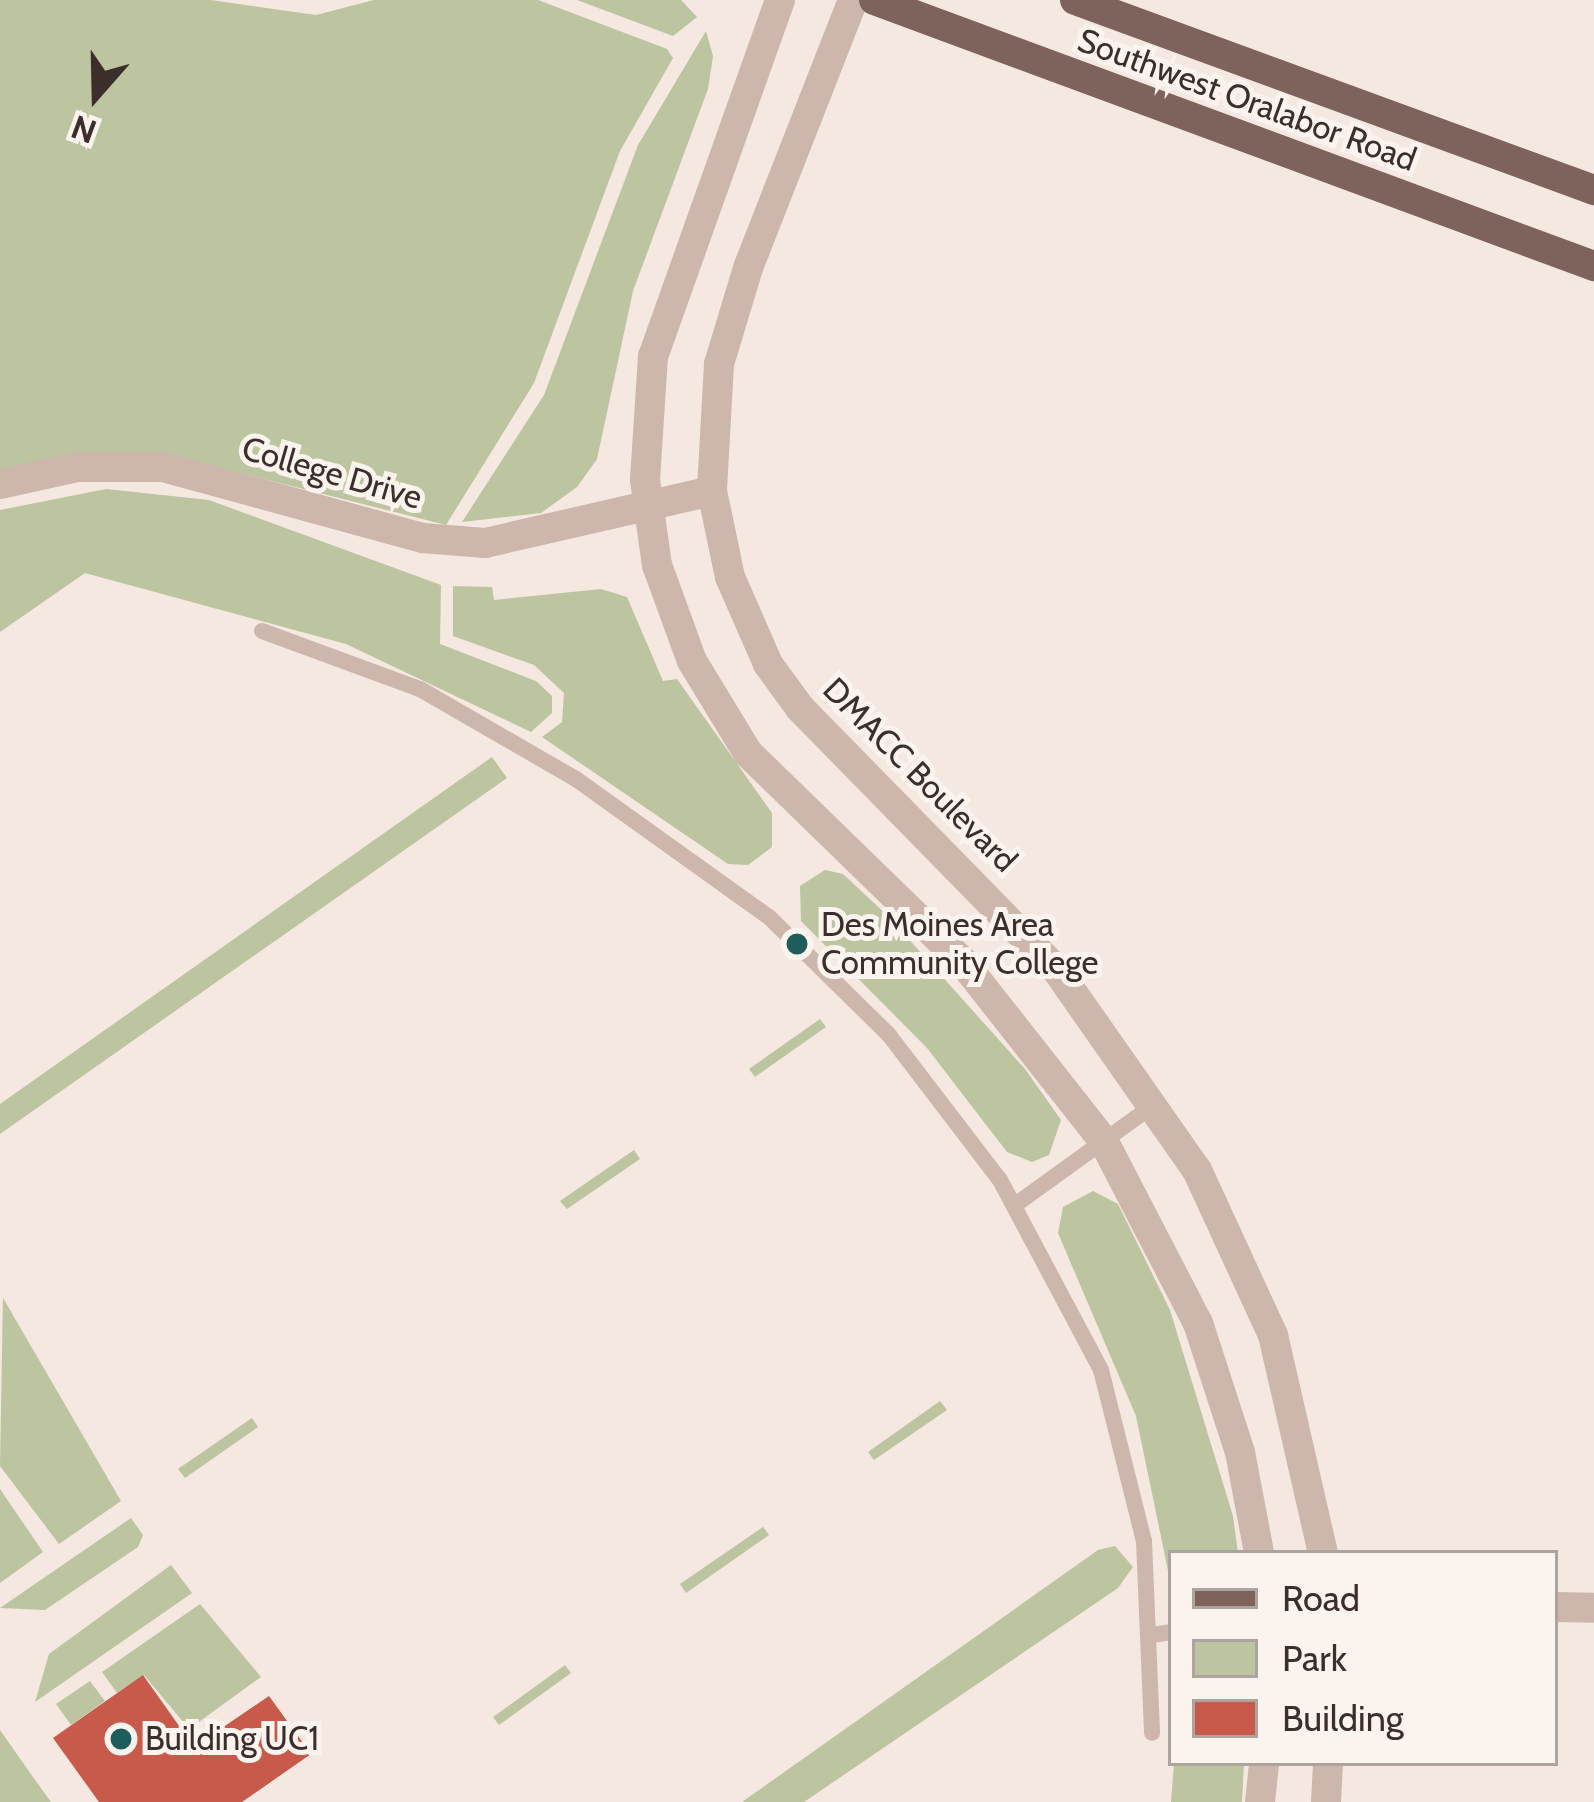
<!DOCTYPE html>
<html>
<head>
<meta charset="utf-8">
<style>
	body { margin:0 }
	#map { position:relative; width:1594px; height:1802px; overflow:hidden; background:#f4e8e1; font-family:Cabin,sans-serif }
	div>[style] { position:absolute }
	.green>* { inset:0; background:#bcc4a0 }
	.building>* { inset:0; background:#c85a4b }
	.service>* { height:16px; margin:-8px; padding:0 8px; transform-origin:8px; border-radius:8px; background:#cdb7ac }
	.minor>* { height:30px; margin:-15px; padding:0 15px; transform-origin:15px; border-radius:15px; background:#cdb7ac }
	.primary>* { height:30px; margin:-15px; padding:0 15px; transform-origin:15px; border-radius:15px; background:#7d635c }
	.dots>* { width:33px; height:33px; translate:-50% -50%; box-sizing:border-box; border:6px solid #fbf3ed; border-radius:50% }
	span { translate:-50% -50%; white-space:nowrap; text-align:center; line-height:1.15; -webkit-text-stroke:10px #fbf3ed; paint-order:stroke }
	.street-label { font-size:33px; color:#3b2e2b }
	.poi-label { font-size:33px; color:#3b2e2b }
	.left { translate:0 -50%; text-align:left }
	.legend { position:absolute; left:1168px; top:1550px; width:390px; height:216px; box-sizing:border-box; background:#fbf3ed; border:3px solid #aea49f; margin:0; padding:15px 21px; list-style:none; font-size:36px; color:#3b2e2b }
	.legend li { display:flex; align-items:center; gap:24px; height:60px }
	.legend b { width:60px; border:3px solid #aea49f }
	.north { position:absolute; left:36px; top:36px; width:120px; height:120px; -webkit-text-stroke:9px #fbf3ed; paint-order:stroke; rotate:200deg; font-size:33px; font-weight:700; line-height:48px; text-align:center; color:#3b2e2b }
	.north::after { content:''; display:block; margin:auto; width:42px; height:54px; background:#3b2e2b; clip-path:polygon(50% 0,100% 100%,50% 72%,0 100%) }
</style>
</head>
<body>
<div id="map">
	<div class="green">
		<i style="clip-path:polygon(0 0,211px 0,316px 15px,374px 0,538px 0,667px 49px,673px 58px,620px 151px,534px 383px,446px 525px,169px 455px,86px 452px,0 470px)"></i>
		<i style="clip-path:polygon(577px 0,681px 0,697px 17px,673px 36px)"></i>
		<i style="clip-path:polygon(706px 31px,713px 56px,708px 89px,633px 291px,597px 459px,577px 487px,541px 513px,462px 522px,544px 395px,638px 145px)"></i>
		<i style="clip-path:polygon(106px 489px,209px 500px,441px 585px,440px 644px,536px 681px,552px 696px,552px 713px,531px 732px,346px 644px,85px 573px,0 632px,0 510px)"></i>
		<i style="clip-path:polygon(453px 586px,492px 587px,494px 600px,601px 589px,627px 597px,663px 681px,677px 679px,772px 813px,772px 847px,748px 865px,728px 864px,542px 737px,562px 722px,564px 693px,534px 665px,453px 636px)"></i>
		<i style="clip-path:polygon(492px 757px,507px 778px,0 1134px,0 1104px)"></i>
		<i style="clip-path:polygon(825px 870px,843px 874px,888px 916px,1025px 1069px,1061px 1120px,1049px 1155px,1032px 1162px,1007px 1152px,927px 1048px,801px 921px,800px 886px)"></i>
		<i style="clip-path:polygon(820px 1019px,826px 1027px,755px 1077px,749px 1069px)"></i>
		<i style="clip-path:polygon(634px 1150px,640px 1159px,567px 1209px,560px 1201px)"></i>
		<i style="clip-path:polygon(1093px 1191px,1118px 1204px,1170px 1310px,1233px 1516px,1238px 1553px,1171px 1553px,1171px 1585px,1136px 1416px,1058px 1233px,1063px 1207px)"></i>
		<i style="clip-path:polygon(3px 1298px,121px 1501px,59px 1544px,0 1466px)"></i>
		<i style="clip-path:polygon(940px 1401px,947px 1410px,874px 1460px,868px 1452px)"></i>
		<i style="clip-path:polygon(252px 1418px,258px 1427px,185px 1478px,178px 1469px)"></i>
		<i style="clip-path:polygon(0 1489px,43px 1552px,0 1583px)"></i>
		<i style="clip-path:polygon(131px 1518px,143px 1535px,138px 1547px,45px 1610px,0 1608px)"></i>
		<i style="clip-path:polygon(763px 1527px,769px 1535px,686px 1593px,680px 1584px)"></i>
		<i style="clip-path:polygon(1115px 1546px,1133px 1567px,1118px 1588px,804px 1802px,742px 1802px,1098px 1550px)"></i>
		<i style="clip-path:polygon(171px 1565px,192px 1593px,35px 1702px,49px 1654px)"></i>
		<i style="clip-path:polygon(200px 1604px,261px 1677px,189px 1729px,144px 1675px,117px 1693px,102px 1672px)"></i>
		<i style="clip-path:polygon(565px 1665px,571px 1673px,499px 1725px,493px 1717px)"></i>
		<i style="clip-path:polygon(90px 1681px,105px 1701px,71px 1725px,56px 1704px)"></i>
		<i style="clip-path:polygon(0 1730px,28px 1770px,51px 1802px,0 1802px)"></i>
		<i style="clip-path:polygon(1174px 1763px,1244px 1763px,1242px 1802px,1171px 1802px)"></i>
	</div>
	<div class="building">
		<i style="clip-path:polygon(143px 1675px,194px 1747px,269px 1696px,311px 1754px,242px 1802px,99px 1802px,53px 1738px)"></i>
	</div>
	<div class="service">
		<i style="left:262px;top:631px;width:168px;rotate:20.2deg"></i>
		<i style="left:420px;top:689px;width:180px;rotate:30deg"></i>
		<i style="left:576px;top:779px;width:237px;rotate:35.6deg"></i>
		<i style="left:769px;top:917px;width:168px;rotate:44.5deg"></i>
		<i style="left:889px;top:1035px;width:183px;rotate:52.6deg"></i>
		<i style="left:1000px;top:1180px;width:215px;rotate:62deg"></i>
		<i style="left:1101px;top:1370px;width:176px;rotate:75.9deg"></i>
		<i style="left:1144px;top:1541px;width:192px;rotate:87.6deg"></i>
		<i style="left:1015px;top:1205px;width:173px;rotate:-35.8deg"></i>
		<i style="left:1152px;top:1635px;width:19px;rotate:-9deg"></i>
	</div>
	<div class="minor">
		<i style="left:780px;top:0;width:378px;rotate:109.6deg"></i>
		<i style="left:653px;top:356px;width:124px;rotate:93.7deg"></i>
		<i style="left:645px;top:480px;width:86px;rotate:82deg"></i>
		<i style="left:657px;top:565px;width:102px;rotate:70deg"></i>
		<i style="left:692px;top:661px;width:108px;rotate:58.7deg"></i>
		<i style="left:748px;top:753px;width:298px;rotate:44.2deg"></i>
		<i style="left:962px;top:961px;width:228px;rotate:51.8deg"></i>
		<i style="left:1103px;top:1140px;width:206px;rotate:62.6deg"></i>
		<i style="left:1198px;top:1323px;width:136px;rotate:72deg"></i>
		<i style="left:1240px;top:1452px;width:103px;rotate:79.3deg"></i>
		<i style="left:853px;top:0;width:288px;rotate:111.4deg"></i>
		<i style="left:748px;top:268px;width:100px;rotate:106.8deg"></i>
		<i style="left:719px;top:364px;width:127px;rotate:93.2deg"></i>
		<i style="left:712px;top:491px;width:88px;rotate:78.2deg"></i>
		<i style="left:730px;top:577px;width:95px;rotate:66.4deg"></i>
		<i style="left:768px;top:664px;width:54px;rotate:54deg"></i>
		<i style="left:800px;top:708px;width:366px;rotate:45.6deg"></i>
		<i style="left:1056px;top:969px;width:246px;rotate:55deg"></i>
		<i style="left:1197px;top:1170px;width:182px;rotate:65.3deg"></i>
		<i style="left:1273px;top:1335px;width:224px;rotate:77.1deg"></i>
		<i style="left:0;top:484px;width:80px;rotate:-12.3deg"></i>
		<i style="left:78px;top:467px;width:85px"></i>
		<i style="left:163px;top:467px;width:270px;rotate:15.3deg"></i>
		<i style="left:423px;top:538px;width:62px;rotate:4.6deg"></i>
		<i style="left:485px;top:543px;width:233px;rotate:-12.9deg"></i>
		<i style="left:1555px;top:1607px;width:39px;rotate:1deg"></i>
		<i style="left:1260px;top:1802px;width:39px;rotate:-84deg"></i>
		<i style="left:1326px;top:1802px;width:39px;rotate:-87deg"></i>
	</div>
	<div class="primary">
		<i style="left:874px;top:0;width:768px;rotate:20.28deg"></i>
		<i style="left:1075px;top:0;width:553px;rotate:20.11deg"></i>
	</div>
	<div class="dots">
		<i style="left:797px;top:944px;background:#1f5d5a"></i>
		<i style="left:121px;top:1739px;background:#1f5d5a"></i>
	</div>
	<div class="street-label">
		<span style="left:1247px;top:100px;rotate:20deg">Southwest Oralabor Road</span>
		<span style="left:332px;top:473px;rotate:16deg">College Drive</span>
		<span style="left:920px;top:775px;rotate:45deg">DMACC Boulevard</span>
	</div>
	<div class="poi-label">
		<span class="left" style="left:821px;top:944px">Des Moines Area<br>Community College</span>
		<span class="left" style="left:145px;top:1739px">Building UC1</span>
	</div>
	<ul class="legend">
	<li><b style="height:15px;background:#7d635c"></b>Road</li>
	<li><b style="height:33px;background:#bcc4a0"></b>Park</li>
	<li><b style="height:33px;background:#c85a4b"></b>Building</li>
	</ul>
	<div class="north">N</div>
</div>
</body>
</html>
